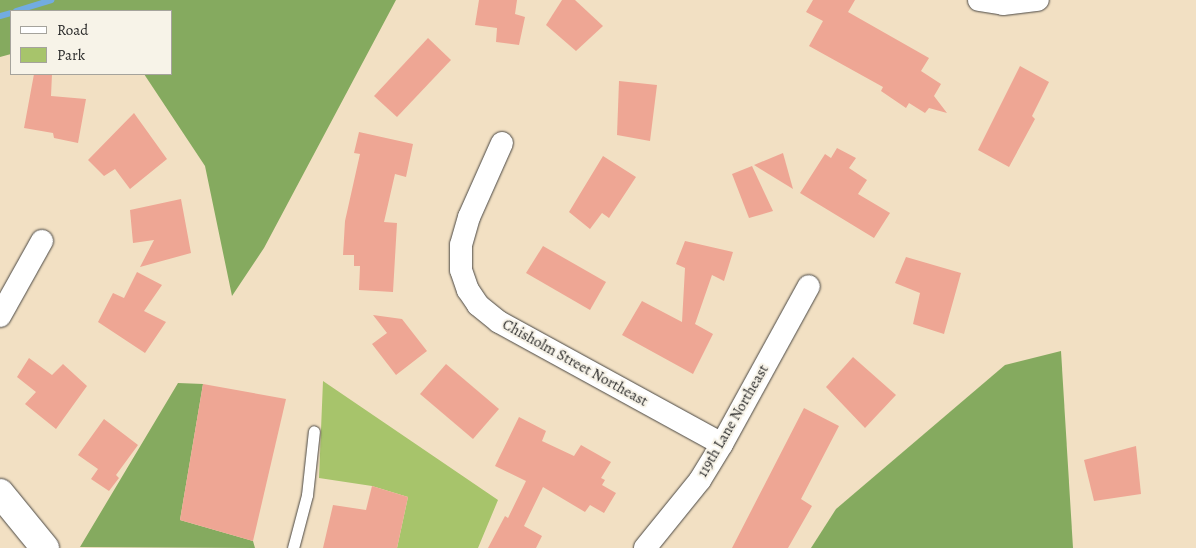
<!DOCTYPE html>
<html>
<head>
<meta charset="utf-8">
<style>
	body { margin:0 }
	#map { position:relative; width:1196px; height:548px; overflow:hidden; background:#f2e0c3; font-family:Alegreya,serif }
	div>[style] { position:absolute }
	.green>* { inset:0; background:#a7c46b }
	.forest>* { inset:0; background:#85aa5f }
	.stream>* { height:6px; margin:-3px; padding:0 3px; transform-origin:3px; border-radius:3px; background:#72ace2 }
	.building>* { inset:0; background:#eea694 }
	.roads { filter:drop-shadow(0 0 1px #494642) drop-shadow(0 0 1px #494642) }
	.service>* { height:11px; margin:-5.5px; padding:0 5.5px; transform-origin:5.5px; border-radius:5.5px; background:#fff }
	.minor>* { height:22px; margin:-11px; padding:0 11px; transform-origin:11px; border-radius:11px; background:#fff }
	.tertiary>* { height:28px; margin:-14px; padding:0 14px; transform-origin:14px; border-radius:14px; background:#fff }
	span { translate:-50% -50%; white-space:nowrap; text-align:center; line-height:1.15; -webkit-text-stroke:4px #f7f3e8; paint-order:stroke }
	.street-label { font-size:15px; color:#2b2b2b }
	.legend { position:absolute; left:10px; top:10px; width:162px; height:65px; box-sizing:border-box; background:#f7f3e8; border:1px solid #a5a39c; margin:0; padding:6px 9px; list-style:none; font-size:15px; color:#2b2b2b }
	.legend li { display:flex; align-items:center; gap:10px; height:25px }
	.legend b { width:25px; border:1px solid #a5a39c }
</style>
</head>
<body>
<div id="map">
	<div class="green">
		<i style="clip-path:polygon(323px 381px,498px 500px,478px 548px,397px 548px,408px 497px,372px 486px,319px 478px)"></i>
	</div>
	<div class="forest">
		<i style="clip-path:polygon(0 0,396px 0,264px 248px,232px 296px,205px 166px,144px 74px,171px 74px,171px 11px,11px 11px,11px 54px,0 57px)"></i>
		<i style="clip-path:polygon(1061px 351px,1073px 548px,811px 548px,836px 509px,1005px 365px)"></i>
		<i style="clip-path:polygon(178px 383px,203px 384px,180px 520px,253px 541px,255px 548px,80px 547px)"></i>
	</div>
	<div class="stream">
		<i style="left:16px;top:11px;width:37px;rotate:-17deg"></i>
		<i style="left:0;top:16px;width:11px;rotate:-15deg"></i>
	</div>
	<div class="building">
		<i style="clip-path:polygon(479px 0,517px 0,515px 14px,525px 17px,519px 45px,496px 42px,497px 28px,475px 25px)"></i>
		<i style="clip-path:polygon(562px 0,575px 0,603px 26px,576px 51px,546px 25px)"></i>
		<i style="clip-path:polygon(813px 0,855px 0,848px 12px,929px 58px,921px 71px,941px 84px,934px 96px,947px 113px,929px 108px,925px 113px,909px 103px,906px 108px,881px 91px,883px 87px,809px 46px,823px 21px,806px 12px)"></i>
		<i style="clip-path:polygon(428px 38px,451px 60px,397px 117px,374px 96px)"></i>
		<i style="clip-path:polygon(1020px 66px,1049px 82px,1032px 116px,1035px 119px,1009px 167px,978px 150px)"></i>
		<i style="clip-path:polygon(34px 74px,52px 74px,51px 96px,86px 99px,78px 143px,54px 138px,53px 133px,24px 128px)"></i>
		<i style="clip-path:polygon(619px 81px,657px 85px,650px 141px,617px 135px)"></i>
		<i style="clip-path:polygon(134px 113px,167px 159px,130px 189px,115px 169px,104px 176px,88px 160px)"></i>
		<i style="clip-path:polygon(359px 132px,413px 144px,406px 177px,395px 174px,384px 222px,397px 223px,393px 292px,359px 290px,360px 266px,354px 266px,354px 255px,343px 255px,345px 221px,360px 154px,354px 153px)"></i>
		<i style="clip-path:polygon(837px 148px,856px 158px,849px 168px,867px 180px,858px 194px,890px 213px,874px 238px,800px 193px,825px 154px,831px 158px)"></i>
		<i style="clip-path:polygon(783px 153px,793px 189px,754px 165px)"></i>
		<i style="clip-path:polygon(603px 156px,636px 177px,609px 218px,602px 213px,590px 229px,569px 212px)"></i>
		<i style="clip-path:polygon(752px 166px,773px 211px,749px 218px,732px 174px)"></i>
		<i style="clip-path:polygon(181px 199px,191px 253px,140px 267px,154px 240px,133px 243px,130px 210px)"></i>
		<i style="clip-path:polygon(685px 241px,733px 252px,724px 281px,712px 275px,695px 324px,713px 334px,693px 374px,622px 335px,642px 301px,682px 322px,685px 268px,676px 264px)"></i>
		<i style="clip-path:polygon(543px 246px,606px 282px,590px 310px,526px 273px)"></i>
		<i style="clip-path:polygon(906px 257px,961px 273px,944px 334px,913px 324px,920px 293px,895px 283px)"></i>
		<i style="clip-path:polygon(137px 272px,162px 285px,144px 311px,166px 322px,145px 353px,98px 322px,113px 293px,124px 298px)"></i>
		<i style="clip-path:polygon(373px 315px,402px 319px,427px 351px,396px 375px,372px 344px,387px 333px)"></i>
		<i style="clip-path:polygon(853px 357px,896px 395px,865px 428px,826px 387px)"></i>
		<i style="clip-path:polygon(29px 358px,52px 375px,63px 364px,87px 386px,56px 429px,25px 404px,36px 392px,17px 377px)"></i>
		<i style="clip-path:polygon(446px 364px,499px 409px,473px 439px,420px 394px)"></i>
		<i style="clip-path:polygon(203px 384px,286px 399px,253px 541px,180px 520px)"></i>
		<i style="clip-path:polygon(804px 408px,839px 426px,801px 499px,812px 506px,788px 548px,732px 548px)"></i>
		<i style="clip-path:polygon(519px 417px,546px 431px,542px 441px,574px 456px,581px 445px,611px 462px,601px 478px,605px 480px,602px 485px,616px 493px,604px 513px,590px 505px,585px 512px,543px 487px,524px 526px,542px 536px,536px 548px,488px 548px,505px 516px,508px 518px,526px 481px,495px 466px)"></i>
		<i style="clip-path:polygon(104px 419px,138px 445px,116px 475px,119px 478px,109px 491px,91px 479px,98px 469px,78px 455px)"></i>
		<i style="clip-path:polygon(1136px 446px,1141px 494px,1094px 501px,1084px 460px)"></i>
		<i style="clip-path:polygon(372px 486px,408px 497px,397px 548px,323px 548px,333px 505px,366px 510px)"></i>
	</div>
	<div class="roads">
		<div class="service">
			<i style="left:293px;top:548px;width:55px;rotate:-75.2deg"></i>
			<i style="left:307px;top:495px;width:64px;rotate:-83.8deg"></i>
		</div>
		<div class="minor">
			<i style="left:979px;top:0;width:24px;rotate:9deg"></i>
			<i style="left:1003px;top:4px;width:35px;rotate:-7deg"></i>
			<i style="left:502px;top:143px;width:81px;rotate:114deg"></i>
			<i style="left:469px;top:217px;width:29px;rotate:106deg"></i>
			<i style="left:461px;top:245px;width:25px;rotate:90deg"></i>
			<i style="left:461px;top:270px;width:21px;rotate:71deg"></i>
			<i style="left:468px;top:290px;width:18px;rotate:56deg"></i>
			<i style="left:478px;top:305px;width:27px;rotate:39deg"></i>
			<i style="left:499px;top:322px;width:254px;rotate:28.7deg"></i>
			<i style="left:0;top:316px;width:86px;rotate:-60.8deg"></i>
			<i style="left:645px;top:548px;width:87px;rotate:-51deg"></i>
			<i style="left:700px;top:480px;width:42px;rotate:-58.6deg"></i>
			<i style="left:722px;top:444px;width:180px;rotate:-61.2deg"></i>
		</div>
		<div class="tertiary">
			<i style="left:0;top:493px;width:71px;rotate:50.7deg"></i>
		</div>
	</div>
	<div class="street-label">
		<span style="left:575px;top:363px;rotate:29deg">Chisholm Street Northeast</span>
		<span style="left:733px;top:421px;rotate:-60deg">119th Lane Northeast</span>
	</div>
	<ul class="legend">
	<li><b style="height:6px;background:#fff"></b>Road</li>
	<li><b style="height:14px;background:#a7c46b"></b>Park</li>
	</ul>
</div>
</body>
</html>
